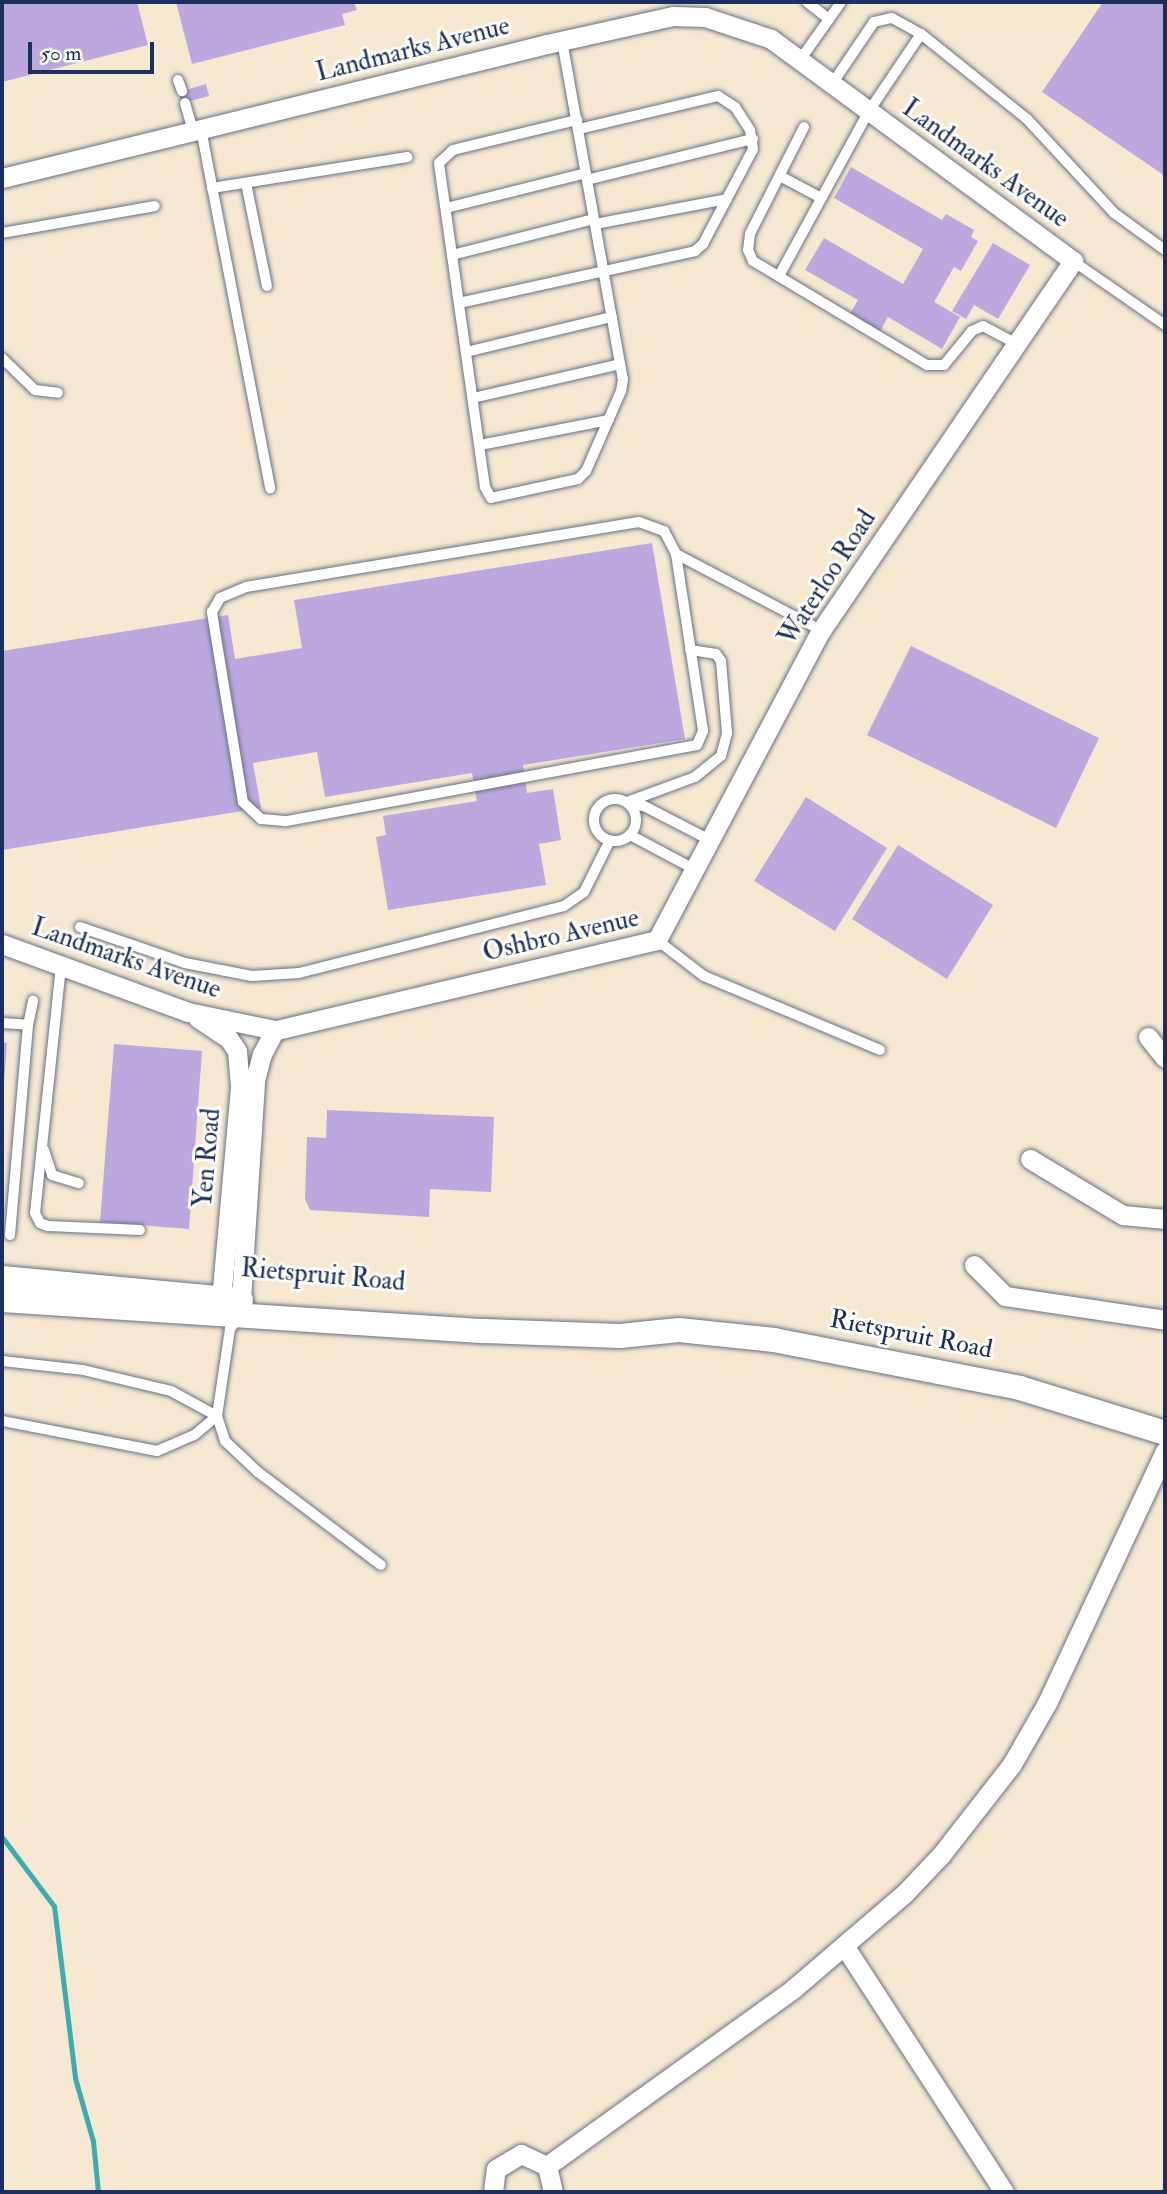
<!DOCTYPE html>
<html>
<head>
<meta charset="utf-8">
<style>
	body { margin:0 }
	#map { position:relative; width:1167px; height:2194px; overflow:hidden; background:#f6e8d1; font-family:"IM FELL Double Pica",serif }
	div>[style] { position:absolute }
	.stream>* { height:5px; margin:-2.5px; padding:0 2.5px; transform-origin:2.5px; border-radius:2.5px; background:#3bacb4 }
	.building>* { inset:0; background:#bca8de }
	.roads { filter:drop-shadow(0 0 2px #687086) drop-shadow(0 0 2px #687086) }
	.service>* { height:10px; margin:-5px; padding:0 5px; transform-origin:5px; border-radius:5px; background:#fff }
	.service>.ring { margin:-5px; padding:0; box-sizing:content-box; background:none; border:10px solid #fff; border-radius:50% }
	.minor>* { height:19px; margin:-9.5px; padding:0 9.5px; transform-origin:9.5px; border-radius:9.5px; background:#fff }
	.tertiary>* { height:24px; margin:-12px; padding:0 12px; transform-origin:12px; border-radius:12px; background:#fff }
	span { translate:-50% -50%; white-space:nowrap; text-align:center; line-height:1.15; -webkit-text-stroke:6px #fdfcf7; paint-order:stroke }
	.street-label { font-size:26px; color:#1b2f5e }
	.frame { position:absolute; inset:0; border:4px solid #1b2f5e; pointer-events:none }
	.scale { position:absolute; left:28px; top:42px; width:126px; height:32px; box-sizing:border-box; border:4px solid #1b2f5e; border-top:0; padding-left:9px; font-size:21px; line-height:24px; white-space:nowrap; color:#1b2f5e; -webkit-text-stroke:5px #fdfcf7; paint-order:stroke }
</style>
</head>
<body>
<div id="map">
	<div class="stream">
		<i style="left:2px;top:1837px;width:86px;rotate:53deg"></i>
		<i style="left:54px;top:1906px;width:173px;rotate:83deg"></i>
		<i style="left:75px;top:2078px;width:66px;rotate:74.1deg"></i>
		<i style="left:93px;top:2141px;width:51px;rotate:84.4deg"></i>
	</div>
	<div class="building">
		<i style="clip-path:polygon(2px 2px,137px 2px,148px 45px,2px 82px)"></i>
		<i style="clip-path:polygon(176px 2px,354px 2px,357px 10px,342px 14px,345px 25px,192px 64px)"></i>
		<i style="clip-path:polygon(1103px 2px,1165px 2px,1165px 176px,1042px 92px)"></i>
		<i style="clip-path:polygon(206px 84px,209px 96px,182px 103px,179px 92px)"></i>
		<i style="clip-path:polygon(851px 167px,942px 220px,946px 214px,974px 230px,971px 237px,978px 241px,961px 271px,954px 267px,934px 302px,960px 317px,942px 349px,888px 317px,878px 335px,848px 317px,858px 300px,805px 270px,824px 238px,903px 284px,923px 249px,834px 198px)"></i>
		<i style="clip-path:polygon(993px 243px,1030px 265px,998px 319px,974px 305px,966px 319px,952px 311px)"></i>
		<i style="clip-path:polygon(652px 543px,685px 739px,523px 765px,527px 793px,553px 789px,561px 840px,539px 844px,546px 885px,388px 910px,376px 837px,386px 835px,383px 816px,477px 801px,472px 773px,325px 797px,317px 752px,253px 763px,261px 808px,2px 850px,2px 651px,228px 615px,235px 659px,302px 648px,294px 600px)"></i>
		<i style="clip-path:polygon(911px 646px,1099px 738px,1056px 828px,867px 735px)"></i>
		<i style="clip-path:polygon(806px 797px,887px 848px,835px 931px,754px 881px)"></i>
		<i style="clip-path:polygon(898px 845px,993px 905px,947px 979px,852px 919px)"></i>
		<i style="clip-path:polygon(2px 1042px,7px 1043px,4px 1083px,2px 1082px)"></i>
		<i style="clip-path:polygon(114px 1044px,202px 1051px,189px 1229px,100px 1222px)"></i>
		<i style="clip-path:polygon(327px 1110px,494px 1117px,491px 1192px,430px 1189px,429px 1217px,310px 1210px,305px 1199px,307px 1137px,326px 1138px)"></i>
	</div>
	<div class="roads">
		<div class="service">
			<i style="left:807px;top:2px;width:28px;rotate:38deg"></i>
			<i style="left:562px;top:41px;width:343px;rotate:79.8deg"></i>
			<i style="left:623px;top:379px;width:12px;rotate:99deg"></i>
			<i style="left:621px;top:391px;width:87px;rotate:113.6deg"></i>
			<i style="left:586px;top:471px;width:11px;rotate:135deg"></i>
			<i style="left:578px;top:479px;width:89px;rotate:167.7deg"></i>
			<i style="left:491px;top:498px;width:13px;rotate:-119deg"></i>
			<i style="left:485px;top:487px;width:327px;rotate:-98.1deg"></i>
			<i style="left:439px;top:163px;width:19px;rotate:-43deg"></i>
			<i style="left:453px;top:150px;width:128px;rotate:-13.6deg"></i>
			<i style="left:800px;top:60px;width:71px;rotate:-54.7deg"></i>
			<i style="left:178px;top:80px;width:12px;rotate:70deg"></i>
			<i style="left:832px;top:84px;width:75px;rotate:-55.9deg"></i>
			<i style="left:874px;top:22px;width:18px;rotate:-13deg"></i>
			<i style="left:892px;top:18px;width:33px;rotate:29deg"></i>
			<i style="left:921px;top:34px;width:136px;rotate:38.7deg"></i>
			<i style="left:1027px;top:119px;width:128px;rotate:47.2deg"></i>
			<i style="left:1114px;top:213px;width:63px;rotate:36deg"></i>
			<i style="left:185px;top:103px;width:29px;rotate:74deg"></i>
			<i style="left:804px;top:127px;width:120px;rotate:116.8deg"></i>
			<i style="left:750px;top:234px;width:16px;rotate:97deg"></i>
			<i style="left:748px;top:250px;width:12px;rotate:66deg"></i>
			<i style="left:753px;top:261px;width:203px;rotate:30.9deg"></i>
			<i style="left:927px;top:365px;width:17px"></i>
			<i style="left:944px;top:365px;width:44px;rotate:-50.5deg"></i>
			<i style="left:972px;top:331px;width:12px;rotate:-24deg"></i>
			<i style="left:983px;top:326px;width:38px;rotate:28deg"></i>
			<i style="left:201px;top:129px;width:366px;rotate:79.1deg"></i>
			<i style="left:780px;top:176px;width:47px;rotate:28.2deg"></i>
			<i style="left:587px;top:180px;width:171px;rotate:-13.9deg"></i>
			<i style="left:246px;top:183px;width:105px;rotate:78.5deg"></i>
			<i style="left:212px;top:188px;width:198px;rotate:-9deg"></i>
			<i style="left:446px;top:208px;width:144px;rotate:-14deg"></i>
			<i style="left:595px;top:224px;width:134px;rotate:-10.7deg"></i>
			<i style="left:2px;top:233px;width:155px;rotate:-10deg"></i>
			<i style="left:452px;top:255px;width:146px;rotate:-14.2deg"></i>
			<i style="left:1073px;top:261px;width:112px;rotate:34.8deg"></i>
			<i style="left:779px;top:276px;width:188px;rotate:-61.4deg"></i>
			<i style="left:869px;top:111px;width:93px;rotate:-56deg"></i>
			<i style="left:459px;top:303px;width:242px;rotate:-12.4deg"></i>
			<i style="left:695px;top:251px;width:11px;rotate:-41deg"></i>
			<i style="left:703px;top:244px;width:107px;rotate:-62.2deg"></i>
			<i style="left:753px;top:149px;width:19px;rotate:-99deg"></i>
			<i style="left:750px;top:130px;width:27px;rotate:-123deg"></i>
			<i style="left:735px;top:107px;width:20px;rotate:-147deg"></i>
			<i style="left:718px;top:96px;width:144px;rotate:166.7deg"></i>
			<i style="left:466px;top:352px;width:150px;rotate:-13.5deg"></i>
			<i style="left:2px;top:358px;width:46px;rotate:44.1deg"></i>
			<i style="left:35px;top:390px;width:23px;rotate:7deg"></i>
			<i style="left:473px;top:398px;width:151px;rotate:-13deg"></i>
			<i style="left:480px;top:445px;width:131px;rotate:-11deg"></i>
			<i style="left:676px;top:554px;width:179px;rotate:81.3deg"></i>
			<i style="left:703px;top:731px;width:15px;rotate:113deg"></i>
			<i style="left:697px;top:745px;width:419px;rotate:169.5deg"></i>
			<i style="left:285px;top:821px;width:24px;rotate:-175deg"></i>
			<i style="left:261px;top:819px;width:25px;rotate:-137deg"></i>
			<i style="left:243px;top:802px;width:193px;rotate:-99.3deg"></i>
			<i style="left:212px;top:612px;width:16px;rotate:-60deg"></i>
			<i style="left:220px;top:598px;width:28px;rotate:-23deg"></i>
			<i style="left:246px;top:587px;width:398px;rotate:-9.4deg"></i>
			<i style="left:639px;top:522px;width:27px;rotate:20deg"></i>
			<i style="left:664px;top:531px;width:26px;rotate:62deg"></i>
			<i style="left:676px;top:554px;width:164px;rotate:27.7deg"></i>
			<i class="ring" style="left:594px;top:799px;width:32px;height:32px"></i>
			<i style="left:627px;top:802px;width:72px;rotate:-20.2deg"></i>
			<i style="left:695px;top:777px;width:33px;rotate:-39deg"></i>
			<i style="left:721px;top:756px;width:24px;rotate:-75deg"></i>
			<i style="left:727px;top:733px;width:72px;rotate:-94.8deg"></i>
			<i style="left:721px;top:661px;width:9px;rotate:-126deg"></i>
			<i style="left:716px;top:654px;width:26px;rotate:-171deg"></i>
			<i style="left:631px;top:805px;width:13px;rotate:4deg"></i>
			<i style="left:644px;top:806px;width:74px;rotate:27.3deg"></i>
			<i style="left:630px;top:835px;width:72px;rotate:28deg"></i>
			<i style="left:80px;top:927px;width:111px;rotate:18.9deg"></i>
			<i style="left:185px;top:963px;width:68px;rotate:11deg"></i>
			<i style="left:252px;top:976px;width:47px;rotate:-3.7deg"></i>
			<i style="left:299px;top:973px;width:273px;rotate:-14.2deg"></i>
			<i style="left:564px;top:906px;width:24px;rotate:-35deg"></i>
			<i style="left:584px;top:892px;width:58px;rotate:-63.4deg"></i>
			<i style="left:657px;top:940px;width:59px;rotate:37.5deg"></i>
			<i style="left:704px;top:976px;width:191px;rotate:22.8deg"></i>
			<i style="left:61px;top:966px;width:248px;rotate:96deg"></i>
			<i style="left:35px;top:1213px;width:11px;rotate:63deg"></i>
			<i style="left:40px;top:1223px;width:9px;rotate:21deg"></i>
			<i style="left:48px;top:1226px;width:92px;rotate:2.5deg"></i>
			<i style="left:2px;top:1023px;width:26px;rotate:4deg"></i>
			<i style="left:28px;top:1025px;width:25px;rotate:-78deg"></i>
			<i style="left:44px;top:1150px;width:26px;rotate:72deg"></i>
			<i style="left:52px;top:1175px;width:28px;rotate:17deg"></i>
			<i style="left:10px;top:1235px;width:211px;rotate:-85.1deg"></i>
			<i style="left:238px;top:1318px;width:14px;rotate:126deg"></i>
			<i style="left:230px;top:1329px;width:88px;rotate:98.5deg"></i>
			<i style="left:217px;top:1416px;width:26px;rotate:72deg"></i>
			<i style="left:225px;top:1441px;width:45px;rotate:43.2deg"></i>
			<i style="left:258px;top:1472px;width:154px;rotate:37.1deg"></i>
			<i style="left:2px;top:1361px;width:81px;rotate:6.3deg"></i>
			<i style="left:83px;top:1370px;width:90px;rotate:13.4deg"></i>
			<i style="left:171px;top:1391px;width:52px;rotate:28.5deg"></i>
			<i style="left:217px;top:1416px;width:30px;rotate:140deg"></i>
			<i style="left:194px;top:1435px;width:40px;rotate:156.6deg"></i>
			<i style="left:157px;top:1451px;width:158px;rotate:-169deg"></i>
		</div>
		<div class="minor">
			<i style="left:2px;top:178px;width:561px;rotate:-13.81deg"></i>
			<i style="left:547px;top:44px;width:129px;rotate:-12.5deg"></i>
			<i style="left:673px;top:16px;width:32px;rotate:2deg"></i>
			<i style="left:705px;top:17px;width:70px;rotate:18.4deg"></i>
			<i style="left:771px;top:39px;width:375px;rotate:36.3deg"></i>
			<i style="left:1073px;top:261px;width:447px;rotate:124.3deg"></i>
			<i style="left:821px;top:630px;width:351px;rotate:117.9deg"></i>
			<i style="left:657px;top:940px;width:392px;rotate:166.7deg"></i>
			<i style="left:275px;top:1030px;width:89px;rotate:-168.3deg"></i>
			<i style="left:188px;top:1012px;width:198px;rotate:-159.9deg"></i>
			<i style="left:198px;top:1018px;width:37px;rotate:34deg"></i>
			<i style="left:229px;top:1039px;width:14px;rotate:56deg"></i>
			<i style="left:237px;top:1051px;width:36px;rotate:85deg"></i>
			<i style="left:240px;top:1087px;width:225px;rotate:95.1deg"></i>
			<i style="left:1148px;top:1037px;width:27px;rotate:51deg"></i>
			<i style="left:1030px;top:1159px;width:109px;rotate:31.1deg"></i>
			<i style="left:1123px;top:1215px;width:42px;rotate:5.4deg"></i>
			<i style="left:974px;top:1265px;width:44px;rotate:45deg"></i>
			<i style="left:1005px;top:1296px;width:162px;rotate:8.5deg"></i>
			<i style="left:240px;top:1315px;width:235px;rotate:-86.3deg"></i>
			<i style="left:255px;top:1080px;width:27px;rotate:-75deg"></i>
			<i style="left:262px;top:1054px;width:27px;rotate:-62deg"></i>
			<i style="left:845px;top:1947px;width:292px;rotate:57deg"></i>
			<i style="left:547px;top:2166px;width:303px;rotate:-35.7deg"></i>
			<i style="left:793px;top:1989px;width:146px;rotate:-40.6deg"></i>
			<i style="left:904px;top:1894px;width:54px;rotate:-46.5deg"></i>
			<i style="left:941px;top:1855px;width:115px;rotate:-52deg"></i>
			<i style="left:1012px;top:1764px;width:70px;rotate:-60.2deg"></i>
			<i style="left:1047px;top:1703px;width:278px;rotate:-64.9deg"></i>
			<i style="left:493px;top:2192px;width:23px;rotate:-83deg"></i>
			<i style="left:496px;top:2169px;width:29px;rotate:-31deg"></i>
			<i style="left:521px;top:2154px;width:29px;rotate:25deg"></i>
			<i style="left:547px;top:2166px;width:27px;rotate:77deg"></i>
		</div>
		<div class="tertiary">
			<i style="left:2px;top:1278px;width:240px;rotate:5.3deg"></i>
			<i style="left:2px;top:1300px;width:483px;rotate:3.7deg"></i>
			<i style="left:484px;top:1331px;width:136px;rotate:2.1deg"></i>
			<i style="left:620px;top:1336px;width:59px;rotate:-5.8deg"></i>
			<i style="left:679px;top:1330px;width:96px;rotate:6deg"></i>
			<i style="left:774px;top:1340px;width:251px;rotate:11deg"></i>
			<i style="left:1020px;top:1388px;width:152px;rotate:17.2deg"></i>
		</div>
	</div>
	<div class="street-label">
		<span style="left:413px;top:50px;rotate:-14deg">Landmarks Avenue</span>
		<span style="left:985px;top:164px;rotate:36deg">Landmarks Avenue</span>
		<span style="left:828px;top:578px;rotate:-57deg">Waterloo Road</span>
		<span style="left:561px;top:936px;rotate:-13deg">Oshbro Avenue</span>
		<span style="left:126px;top:959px;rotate:19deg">Landmarks Avenue</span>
		<span style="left:208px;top:1158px;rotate:-85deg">Yen Road</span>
		<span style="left:323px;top:1276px;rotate:5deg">Rietspruit Road</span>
		<span style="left:911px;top:1335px;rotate:11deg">Rietspruit Road</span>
	</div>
	<div class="frame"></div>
	<div class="scale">50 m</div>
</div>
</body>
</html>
